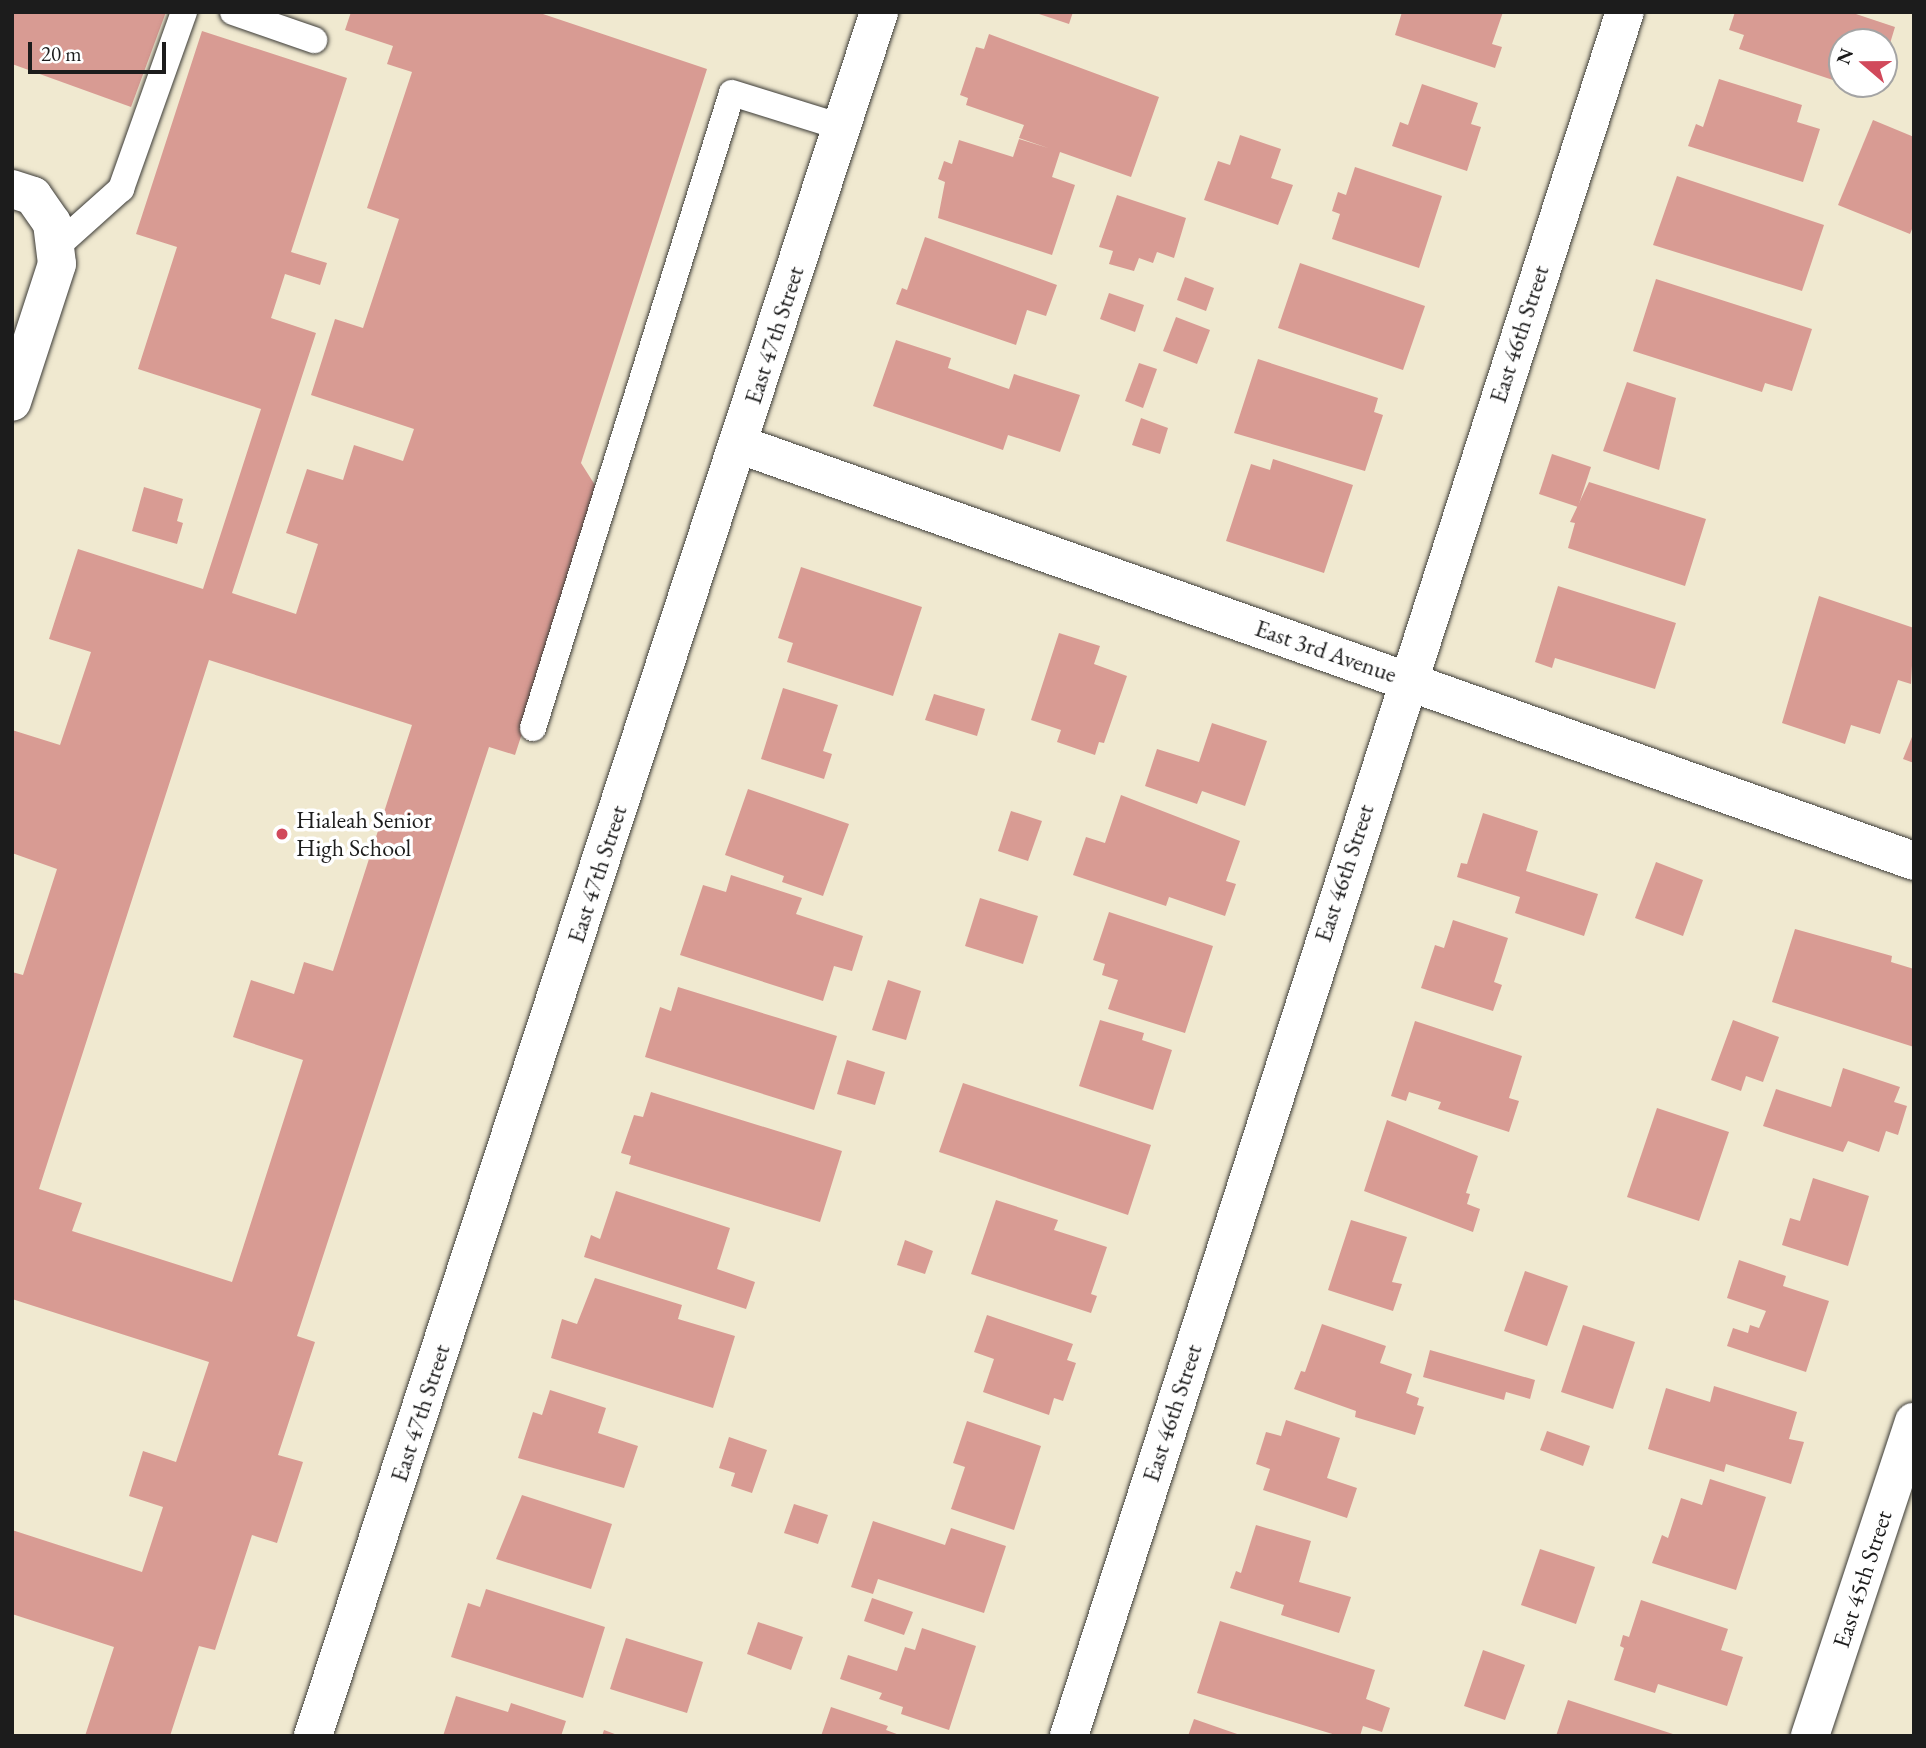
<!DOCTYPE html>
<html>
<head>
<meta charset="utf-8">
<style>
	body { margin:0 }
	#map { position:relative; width:1926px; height:1748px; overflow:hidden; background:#f0e9d0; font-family:"EB Garamond",serif }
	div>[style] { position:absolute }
	.building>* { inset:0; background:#d89b93 }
	.roads { filter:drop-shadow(0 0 2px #3c3b37) drop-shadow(0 0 2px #3c3b37) }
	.service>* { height:26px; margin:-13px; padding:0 13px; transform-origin:13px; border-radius:13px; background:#fff }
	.minor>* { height:38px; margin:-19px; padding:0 19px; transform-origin:19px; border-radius:19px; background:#fff }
	.dots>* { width:19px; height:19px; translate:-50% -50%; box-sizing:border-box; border:4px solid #fff; border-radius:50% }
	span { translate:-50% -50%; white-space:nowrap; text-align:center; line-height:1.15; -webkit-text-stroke:7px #fff; paint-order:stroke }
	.street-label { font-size:24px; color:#1c1c1c }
	.poi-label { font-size:24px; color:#1c1c1c }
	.left { translate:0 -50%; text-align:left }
	.frame { position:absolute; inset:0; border:14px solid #1c1c1c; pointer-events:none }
	.north { position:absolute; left:1828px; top:28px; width:70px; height:70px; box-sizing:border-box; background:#fff; border:2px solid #a4a4a4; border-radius:50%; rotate:290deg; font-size:19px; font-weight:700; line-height:28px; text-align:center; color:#1c1c1c }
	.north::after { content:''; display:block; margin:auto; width:24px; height:32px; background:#d1495b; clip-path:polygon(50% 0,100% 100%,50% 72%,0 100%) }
	.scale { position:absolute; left:28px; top:42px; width:138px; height:32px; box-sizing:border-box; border:4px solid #1c1c1c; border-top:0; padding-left:9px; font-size:21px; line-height:24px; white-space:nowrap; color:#1c1c1c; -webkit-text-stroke:5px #fff; paint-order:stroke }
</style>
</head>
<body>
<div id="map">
	<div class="building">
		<i style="clip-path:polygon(12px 12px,166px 12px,131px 107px,12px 64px)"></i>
		<i style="clip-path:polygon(evenodd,351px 12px,537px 12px,707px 69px,581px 463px,600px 493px,515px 755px,489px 747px,297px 1336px,315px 1342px,278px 1455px,303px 1462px,277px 1543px,252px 1535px,215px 1650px,199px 1646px,170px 1736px,85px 1736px,114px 1647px,12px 1614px,12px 1530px,142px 1572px,163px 1507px,129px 1496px,143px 1451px,176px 1462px,209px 1362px,12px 1299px,12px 972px,23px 975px,57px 869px,12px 853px,12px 730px,60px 745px,91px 652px,49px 639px,78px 549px,203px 589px,261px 409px,138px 369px,177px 247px,136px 234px,202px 31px,347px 78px,291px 252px,327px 263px,320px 285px,285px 274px,271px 318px,316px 333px,232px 593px,296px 614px,318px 544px,286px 533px,307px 469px,343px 480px,354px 445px,403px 461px,414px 429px,311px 395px,335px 319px,363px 328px,399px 219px,367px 208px,412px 72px,387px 64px,393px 46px,345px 30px,351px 12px,209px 660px,412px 725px,333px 971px,304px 962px,294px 994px,251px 980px,233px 1037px,303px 1060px,232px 1282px,72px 1231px,82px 1203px,39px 1189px,209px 660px)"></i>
		<i style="clip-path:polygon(1033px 12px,1073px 12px,1069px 24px)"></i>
		<i style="clip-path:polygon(1402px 12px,1503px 12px,1492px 44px,1502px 47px,1495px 68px,1395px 35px)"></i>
		<i style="clip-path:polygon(1735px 12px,1850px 12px,1895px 27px,1885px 60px,1884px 42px,1842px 42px,1842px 83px,1739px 49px,1744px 35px,1729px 30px)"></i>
		<i style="clip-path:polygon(989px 34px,1159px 97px,1131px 177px,1060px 152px,1052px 177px,1075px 185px,1052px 255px,938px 218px,945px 182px,938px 179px,944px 161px,952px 164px,959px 140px,1013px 157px,1019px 139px,1048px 148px,1019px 138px,1024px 125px,966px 105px,968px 98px,960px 95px,976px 47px,984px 49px)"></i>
		<i style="clip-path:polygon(1719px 79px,1802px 105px,1797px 122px,1820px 129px,1803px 182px,1688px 146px,1696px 124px,1703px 127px)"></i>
		<i style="clip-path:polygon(1422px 84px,1478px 103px,1471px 124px,1481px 127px,1467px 171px,1392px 146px,1400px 122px,1408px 125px)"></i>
		<i style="clip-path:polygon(1848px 84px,1877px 84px,1874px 93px)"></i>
		<i style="clip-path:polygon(1873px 120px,1914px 137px,1914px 224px,1910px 234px,1838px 205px)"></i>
		<i style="clip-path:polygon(1240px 135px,1281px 149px,1271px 178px,1293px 185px,1278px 225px,1204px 200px,1218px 161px,1230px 165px)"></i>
		<i style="clip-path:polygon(1355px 167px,1442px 196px,1419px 268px,1332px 239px,1340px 214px,1332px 211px,1338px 192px,1346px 195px)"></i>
		<i style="clip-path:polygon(1677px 176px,1824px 225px,1802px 291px,1653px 245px)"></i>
		<i style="clip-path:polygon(1117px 195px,1186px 218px,1174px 258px,1157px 252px,1153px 263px,1139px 258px,1134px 271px,1109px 264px,1113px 251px,1099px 247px)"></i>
		<i style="clip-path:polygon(925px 237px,1057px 285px,1046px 316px,1027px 310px,1016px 345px,896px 304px,902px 288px,907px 290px)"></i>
		<i style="clip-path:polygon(1300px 263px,1425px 306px,1403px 370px,1278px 328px)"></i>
		<i style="clip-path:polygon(1185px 277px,1214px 288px,1206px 311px,1177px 300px)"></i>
		<i style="clip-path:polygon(1656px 279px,1812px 329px,1792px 391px,1765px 383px,1762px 392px,1633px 351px)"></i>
		<i style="clip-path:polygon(1109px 293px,1144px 305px,1135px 332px,1100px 319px)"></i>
		<i style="clip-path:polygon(1176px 317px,1210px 330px,1197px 364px,1163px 351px)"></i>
		<i style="clip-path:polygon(896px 340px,951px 358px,948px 368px,1009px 389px,1014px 374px,1080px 395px,1060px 452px,1008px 435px,1003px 450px,873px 406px)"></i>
		<i style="clip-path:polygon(1258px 359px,1378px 398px,1374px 412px,1383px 415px,1365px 471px,1234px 433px)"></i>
		<i style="clip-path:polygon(1139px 363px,1157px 369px,1143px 408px,1125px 401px)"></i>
		<i style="clip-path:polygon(1627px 382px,1676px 398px,1659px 470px,1603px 451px)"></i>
		<i style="clip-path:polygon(1141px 418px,1168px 428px,1160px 454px,1132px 445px)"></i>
		<i style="clip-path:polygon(1552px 454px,1591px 467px,1578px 507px,1539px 494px)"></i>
		<i style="clip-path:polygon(1273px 459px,1353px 485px,1324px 573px,1226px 541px,1251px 464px,1270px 470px)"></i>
		<i style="clip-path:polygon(1589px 482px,1706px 519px,1685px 586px,1568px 548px,1575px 523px,1570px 522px)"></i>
		<i style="clip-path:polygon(144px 487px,183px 499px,177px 521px,183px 523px,177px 544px,132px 531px)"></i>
		<i style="clip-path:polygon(801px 567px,922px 607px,893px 696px,787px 662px,793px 643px,778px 638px)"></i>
		<i style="clip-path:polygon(1558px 586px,1676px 623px,1655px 689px,1555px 658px,1552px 668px,1535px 662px)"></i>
		<i style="clip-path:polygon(1819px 596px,1914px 628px,1911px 684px,1898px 680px,1880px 734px,1851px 725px,1845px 744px,1782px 723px)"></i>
		<i style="clip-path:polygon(1059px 633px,1100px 646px,1094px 664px,1127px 676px,1104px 743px,1099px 742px,1095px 755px,1057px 742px,1061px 730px,1031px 720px)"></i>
		<i style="clip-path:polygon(783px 688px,838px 705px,823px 751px,832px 754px,824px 779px,761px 759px)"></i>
		<i style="clip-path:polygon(934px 694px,985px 709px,977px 736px,925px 720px)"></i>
		<i style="clip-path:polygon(1212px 723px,1267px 741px,1245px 806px,1202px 791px,1197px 804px,1145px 786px,1157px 749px,1199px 762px)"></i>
		<i style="clip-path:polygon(1914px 732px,1914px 763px,1903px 759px)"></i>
		<i style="clip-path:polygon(748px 789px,849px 824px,823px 896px,782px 882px,784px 876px,725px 855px)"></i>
		<i style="clip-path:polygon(1121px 795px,1240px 841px,1226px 881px,1236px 884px,1225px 916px,1169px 897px,1166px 906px,1073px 875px,1086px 837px,1105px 843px)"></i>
		<i style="clip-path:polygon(1011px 811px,1042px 821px,1028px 861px,998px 851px)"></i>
		<i style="clip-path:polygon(1483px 813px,1538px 831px,1526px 871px,1598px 894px,1584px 936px,1515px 913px,1520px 897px,1457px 877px,1461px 863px,1467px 864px)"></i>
		<i style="clip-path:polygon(1656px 862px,1703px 880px,1683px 936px,1635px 918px)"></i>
		<i style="clip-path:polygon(731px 875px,802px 898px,796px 914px,863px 936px,852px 971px,834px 966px,823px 1001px,680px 955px,703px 885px,726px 892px)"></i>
		<i style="clip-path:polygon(980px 898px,1038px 916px,1023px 964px,965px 946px)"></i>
		<i style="clip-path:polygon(1109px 912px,1213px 946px,1185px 1033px,1108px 1009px,1118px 980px,1102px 975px,1105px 964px,1093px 960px)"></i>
		<i style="clip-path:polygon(1453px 920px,1508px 938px,1494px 982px,1502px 985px,1493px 1011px,1421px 988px,1435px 945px,1444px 948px)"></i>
		<i style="clip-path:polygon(1795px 929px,1892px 956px,1891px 962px,1914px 969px,1914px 1047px,1772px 1002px)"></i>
		<i style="clip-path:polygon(888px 980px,921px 991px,906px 1040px,872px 1030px)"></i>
		<i style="clip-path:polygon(678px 987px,837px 1036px,814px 1110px,645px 1057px,660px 1007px,671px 1011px)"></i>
		<i style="clip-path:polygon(1100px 1020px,1144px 1033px,1142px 1040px,1172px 1050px,1153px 1110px,1079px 1086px)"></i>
		<i style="clip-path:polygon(1733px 1020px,1779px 1037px,1763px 1082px,1746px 1076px,1741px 1091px,1711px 1080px)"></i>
		<i style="clip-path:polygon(1415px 1021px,1522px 1056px,1509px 1098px,1519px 1101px,1509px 1132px,1438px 1109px,1441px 1102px,1409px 1092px,1406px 1101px,1391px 1096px)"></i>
		<i style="clip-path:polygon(847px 1060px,885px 1072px,875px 1105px,837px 1094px)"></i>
		<i style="clip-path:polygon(1843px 1068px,1900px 1087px,1894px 1102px,1907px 1106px,1898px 1135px,1886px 1131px,1879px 1152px,1848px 1141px,1843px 1152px,1763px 1126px,1776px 1089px,1831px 1107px)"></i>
		<i style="clip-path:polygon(963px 1083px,1151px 1145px,1128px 1215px,939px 1152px)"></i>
		<i style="clip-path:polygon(651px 1092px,842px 1151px,820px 1222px,629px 1164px,631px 1156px,621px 1153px,634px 1115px,643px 1117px)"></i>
		<i style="clip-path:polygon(1657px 1108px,1729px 1132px,1699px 1221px,1627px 1197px)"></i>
		<i style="clip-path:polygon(1387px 1120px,1478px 1156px,1466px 1193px,1470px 1194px,1467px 1204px,1480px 1209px,1473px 1232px,1364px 1191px)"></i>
		<i style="clip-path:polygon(1813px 1178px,1869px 1196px,1848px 1266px,1782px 1245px,1790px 1218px,1800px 1221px)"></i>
		<i style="clip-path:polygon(616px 1191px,730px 1228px,717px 1269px,755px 1282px,746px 1309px,584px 1257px,591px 1235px,600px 1239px)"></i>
		<i style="clip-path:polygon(996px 1200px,1058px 1220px,1054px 1230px,1107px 1247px,1091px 1294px,1097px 1296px,1091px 1313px,971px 1274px)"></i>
		<i style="clip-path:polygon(1351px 1220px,1407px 1237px,1392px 1282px,1402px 1284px,1393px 1311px,1328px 1290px)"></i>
		<i style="clip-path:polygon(905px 1240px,933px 1251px,925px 1274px,897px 1265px)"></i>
		<i style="clip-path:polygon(1739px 1260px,1786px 1276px,1783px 1286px,1829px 1301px,1806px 1372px,1727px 1346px,1733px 1328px,1748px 1333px,1750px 1325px,1759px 1328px,1766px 1311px,1727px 1298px)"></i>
		<i style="clip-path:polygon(1525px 1271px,1568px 1286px,1547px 1346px,1504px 1331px)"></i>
		<i style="clip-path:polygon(595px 1278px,682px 1305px,678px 1319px,735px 1336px,713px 1408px,551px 1358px,562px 1319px,577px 1324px)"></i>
		<i style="clip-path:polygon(987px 1315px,1073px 1344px,1067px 1360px,1076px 1363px,1063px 1401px,1054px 1398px,1049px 1415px,983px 1392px,994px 1359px,974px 1352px)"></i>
		<i style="clip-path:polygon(1322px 1324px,1386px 1346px,1380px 1363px,1412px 1374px,1406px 1393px,1419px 1398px,1417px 1405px,1424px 1407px,1415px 1435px,1355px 1417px,1356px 1411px,1294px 1389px,1301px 1371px,1305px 1372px)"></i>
		<i style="clip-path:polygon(1583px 1325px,1635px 1342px,1613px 1409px,1561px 1392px)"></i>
		<i style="clip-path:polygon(1430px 1350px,1535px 1380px,1530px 1399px,1506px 1392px,1504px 1400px,1423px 1377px)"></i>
		<i style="clip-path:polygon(1714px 1386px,1797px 1412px,1789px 1439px,1804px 1442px,1791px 1484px,1726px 1464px,1724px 1472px,1648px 1449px,1666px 1388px,1710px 1402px)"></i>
		<i style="clip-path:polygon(550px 1390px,606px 1408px,598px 1433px,638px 1446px,624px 1488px,518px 1458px,533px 1412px,542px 1415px)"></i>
		<i style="clip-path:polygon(1286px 1420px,1340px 1438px,1327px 1478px,1357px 1488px,1347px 1518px,1263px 1490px,1270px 1469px,1256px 1464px,1266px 1432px,1281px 1436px)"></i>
		<i style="clip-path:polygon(967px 1421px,1041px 1446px,1014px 1530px,951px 1509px,965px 1467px,953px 1463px)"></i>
		<i style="clip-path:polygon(1547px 1431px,1590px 1446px,1583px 1466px,1540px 1450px)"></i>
		<i style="clip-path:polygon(729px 1437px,767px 1450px,752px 1493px,731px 1486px,735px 1473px,719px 1468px)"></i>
		<i style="clip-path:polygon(1710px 1479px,1766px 1497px,1736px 1590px,1652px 1563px,1662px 1535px,1668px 1538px,1681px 1498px,1702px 1505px)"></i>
		<i style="clip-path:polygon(522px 1495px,612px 1524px,591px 1589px,496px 1559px)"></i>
		<i style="clip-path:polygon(794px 1504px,828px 1515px,818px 1544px,784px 1533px)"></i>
		<i style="clip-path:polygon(873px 1521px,945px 1545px,951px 1528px,1006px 1546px,984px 1613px,878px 1579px,873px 1594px,851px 1587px)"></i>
		<i style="clip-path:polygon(1256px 1525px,1311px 1541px,1299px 1582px,1351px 1597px,1339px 1633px,1281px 1615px,1284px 1605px,1230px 1588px,1236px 1571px,1241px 1573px)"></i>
		<i style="clip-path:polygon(1540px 1549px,1595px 1567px,1576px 1624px,1521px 1605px)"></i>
		<i style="clip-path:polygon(486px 1589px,605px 1627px,583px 1698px,451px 1657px,468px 1603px,480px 1607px)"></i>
		<i style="clip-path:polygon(872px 1598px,913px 1612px,904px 1635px,864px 1621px)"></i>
		<i style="clip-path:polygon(1641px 1600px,1728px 1629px,1721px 1650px,1743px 1657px,1727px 1706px,1658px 1684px,1655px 1693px,1614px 1680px,1624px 1648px,1620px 1646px,1623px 1635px,1629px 1637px)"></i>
		<i style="clip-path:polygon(1220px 1621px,1375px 1670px,1366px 1699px,1390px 1708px,1382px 1732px,1363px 1726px,1360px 1736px,1339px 1736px,1197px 1693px)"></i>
		<i style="clip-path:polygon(758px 1622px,803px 1637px,791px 1670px,747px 1654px)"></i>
		<i style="clip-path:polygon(922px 1628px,976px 1646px,949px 1730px,901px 1714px,903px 1707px,879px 1699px,882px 1693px,840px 1679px,848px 1655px,897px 1671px,905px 1647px,915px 1650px)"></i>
		<i style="clip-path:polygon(626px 1638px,703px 1662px,687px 1713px,610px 1689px)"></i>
		<i style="clip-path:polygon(1483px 1650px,1525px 1665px,1505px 1720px,1464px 1706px)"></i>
		<i style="clip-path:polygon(456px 1696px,508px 1712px,511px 1703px,566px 1721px,561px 1736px,443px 1736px)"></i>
		<i style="clip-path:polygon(1568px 1700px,1676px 1735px,1675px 1736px,1556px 1736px)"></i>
		<i style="clip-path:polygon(831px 1707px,888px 1726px,886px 1730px,902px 1736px,821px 1736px)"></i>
		<i style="clip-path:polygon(1194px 1719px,1240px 1735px,1240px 1736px,1188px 1736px)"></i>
		<i style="clip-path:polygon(604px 1730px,620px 1736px,602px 1736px)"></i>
	</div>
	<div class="roads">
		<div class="service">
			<i style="left:233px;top:12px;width:86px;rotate:19.1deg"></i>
			<i style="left:55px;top:248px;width:89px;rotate:-41.8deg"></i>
			<i style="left:121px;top:189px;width:188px;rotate:-70.4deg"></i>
			<i style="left:533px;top:728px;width:665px;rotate:-72.6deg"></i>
			<i style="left:732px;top:93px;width:114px;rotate:17.3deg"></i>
		</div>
		<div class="minor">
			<i style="left:12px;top:189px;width:22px;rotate:18deg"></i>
			<i style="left:33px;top:196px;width:33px;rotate:55deg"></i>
			<i style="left:52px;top:223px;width:41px;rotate:83deg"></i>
			<i style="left:57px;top:264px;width:145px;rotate:108.1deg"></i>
			<i style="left:738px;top:444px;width:1248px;rotate:19.52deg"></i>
			<i style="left:313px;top:1736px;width:1815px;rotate:-71.82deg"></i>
			<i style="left:1069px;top:1736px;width:1811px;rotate:-72.13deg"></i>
			<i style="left:1810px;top:1736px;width:331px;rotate:-71.7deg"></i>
		</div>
	</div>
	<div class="dots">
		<i style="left:282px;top:834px;background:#d1495b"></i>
	</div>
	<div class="street-label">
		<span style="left:1519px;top:334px;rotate:-72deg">East 46th Street</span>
		<span style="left:774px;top:335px;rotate:-72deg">East 47th Street</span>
		<span style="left:1326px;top:651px;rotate:19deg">East 3rd Avenue</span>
		<span style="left:1344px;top:873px;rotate:-72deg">East 46th Street</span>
		<span style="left:597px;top:874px;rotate:-72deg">East 47th Street</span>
		<span style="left:420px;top:1413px;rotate:-72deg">East 47th Street</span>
		<span style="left:1172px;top:1413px;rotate:-72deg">East 46th Street</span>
		<span style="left:1862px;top:1579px;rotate:-72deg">East 45th Street</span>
	</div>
	<div class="poi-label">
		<span class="left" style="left:296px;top:834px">Hialeah Senior<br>High School</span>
	</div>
	<div class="frame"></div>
	<div class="north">N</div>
	<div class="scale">20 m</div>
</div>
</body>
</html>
